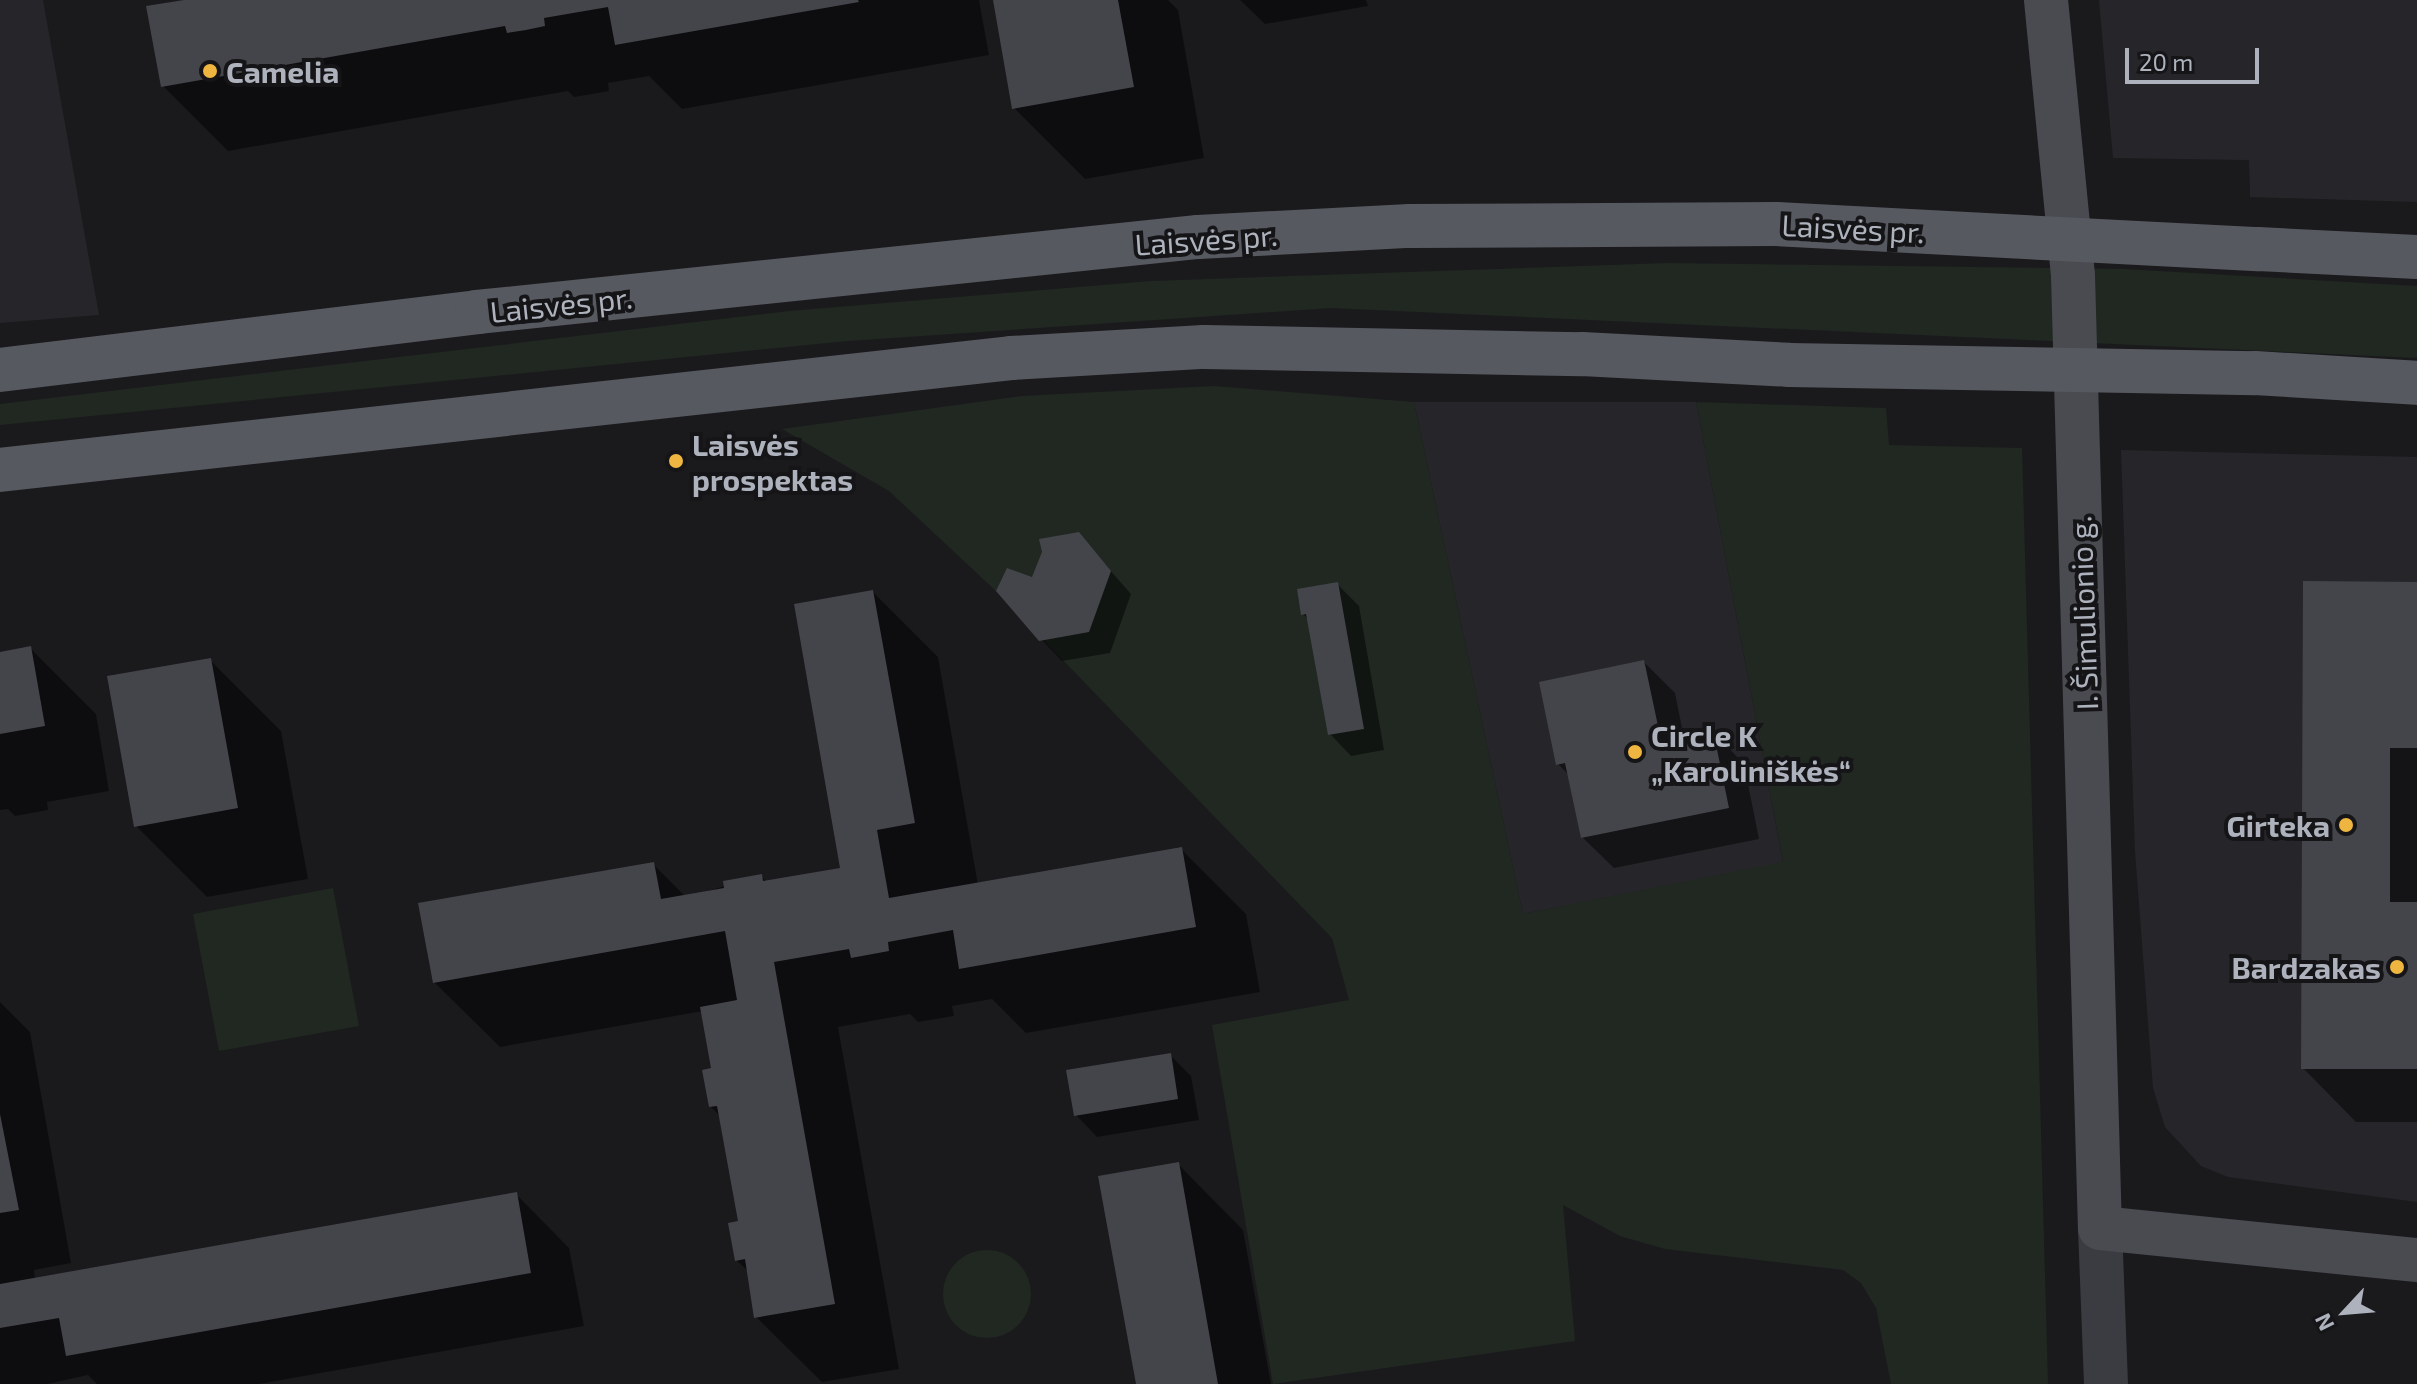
<!DOCTYPE html>
<html>
<head>
<meta charset="utf-8">
<style>
	body { margin:0 }
	#map { position:relative; width:2417px; height:1384px; overflow:hidden; background:#1a1a1d; font-family:"Exo 2",sans-serif }
	div>[style] { position:absolute }
	.built>* { inset:0; background:#26262a }
	.green>* { inset:0; background:#202821 }
	.round { border-radius:50% }
	.shadow>* { inset:0; background:#0007 }
	.building>* { inset:0; background:#44454a }
	.street>* { height:44px; margin:-22px; padding:0 22px; transform-origin:22px; border-radius:22px; background:#3b3c42 }
	.secondary>* { height:44px; margin:-22px; padding:0 22px; transform-origin:22px; border-radius:22px; background:#494b51 }
	.primary>* { height:44px; margin:-22px; padding:0 22px; transform-origin:22px; border-radius:22px; background:#575960 }
	.primary-bridge>* { height:44px; margin:-22px; padding:0 22px; transform-origin:22px; border-radius:22px; background:#575960 }
	.dots>* { width:22px; height:22px; translate:-50% -50%; box-sizing:border-box; border:4px solid #151518; border-radius:50% }
	span { translate:-50% -50%; white-space:nowrap; text-align:center; line-height:1.15; -webkit-text-stroke:8px #151518; paint-order:stroke }
	.poi-label { font-size:30px; color:#adb2bc; font-weight:700 }
	.left { translate:0 -50%; text-align:left }
	.right { translate:-100% -50%; text-align:right }
	.street-label { font-size:30px; color:#adb2bc }
	.north { position:absolute; left:2305px; top:1272px; width:80px; height:80px; -webkit-text-stroke:6px #151518; paint-order:stroke; rotate:244deg; font-size:22px; font-weight:700; line-height:32px; text-align:center; color:#adb2bc }
	.north::after { content:''; display:block; margin:auto; width:28px; height:36px; background:#adb2bc; clip-path:polygon(50% 0,100% 100%,50% 72%,0 100%) }
	.scale { position:absolute; left:2125px; top:48px; width:134px; height:36px; box-sizing:border-box; border:4px solid #adb2bc; border-top:0; padding-left:10px; font-size:24px; line-height:28px; white-space:nowrap; color:#adb2bc; -webkit-text-stroke:6px #151518; paint-order:stroke }
</style>
</head>
<body>
<div id="map">
	<div class="built">
		<i style="clip-path:polygon(0 0,43px 0,99px 315px,0 323px)"></i>
		<i style="clip-path:polygon(2099px 0,2417px 0,2417px 202px,2250px 197px,2249px 160px,2113px 158px)"></i>
		<i style="clip-path:polygon(1414px 402px,1696px 402px,1783px 863px,1523px 914px)"></i>
		<i style="clip-path:polygon(2121px 450px,2417px 457px,2417px 1202px,2228px 1177px,2201px 1166px,2165px 1127px,2153px 1088px,2135px 851px)"></i>
	</div>
	<div class="green">
		<i style="clip-path:polygon(1668px 263px,2124px 269px,2417px 286px,2417px 358px,1331px 308px,848px 341px,0 425px,0 404px,789px 311px,1151px 281px)"></i>
		<i style="clip-path:polygon(1214px 386px,1414px 402px,1523px 914px,1783px 862px,1696px 402px,1886px 408px,1889px 445px,2022px 448px,2048px 1384px,1891px 1384px,1876px 1308px,1861px 1283px,1843px 1270px,1665px 1249px,1620px 1236px,1563px 1205px,1575px 1341px,1273px 1384px,1212px 1025px,1349px 1000px,1332px 938px,996px 591px,889px 491px,782px 429px,1022px 396px)"></i>
		<i style="clip-path:polygon(333px 888px,359px 1026px,219px 1051px,193px 914px)"></i>
		<i class="round" style="left:943px;top:1250px;width:88px;height:88px"></i>
	</div>
	<div class="shadow">
		<i style="clip-path:polygon(196px 0,979px 0,989px 55px,682px 109px,649px 76px,608px 83px,609px 91px,592px 94px,574px 97px,568px 91px,228px 151px,163px 86px)"></i>
		<i style="clip-path:polygon(995px 0,1168px 0,1178px 10px,1204px 158px,1085px 179px,1014px 108px)"></i>
		<i style="clip-path:polygon(1240px 0,1366px 0,1368px 6px,1265px 24px)"></i>
		<i style="clip-path:polygon(1078px 534px,1131px 594px,1110px 653px,1062px 661px,1041px 639px)"></i>
		<i style="clip-path:polygon(1337px 584px,1359px 606px,1384px 750px,1351px 756px,1330px 734px,1309px 620px,1303px 614px)"></i>
		<i style="clip-path:polygon(2417px 584px,2417px 1122px,2356px 1122px,2303px 1068px)"></i>
		<i style="clip-path:polygon(873px 592px,938px 657px,978px 885px,1181px 849px,1246px 914px,1260px 992px,1026px 1033px,992px 999px,952px 1006px,954px 1016px,918px 1022px,910px 1014px,838px 1027px,899px 1369px,822px 1382px,756px 1317px,749px 1272px,736px 1260px,740px 1223px,721px 1117px,710px 1106px,713px 1070px,703px 1011px,500px 1047px,434px 982px,653px 864px,686px 897px,761px 876px,767px 882px,842px 869px)"></i>
		<i style="clip-path:polygon(30px 648px,96px 714px,109px 791px,47px 802px,48px 810px,15px 816px,8px 809px,0 810px,0 654px)"></i>
		<i style="clip-path:polygon(210px 660px,281px 731px,308px 879px,207px 897px,136px 826px)"></i>
		<i style="clip-path:polygon(1644px 662px,1675px 693px,1684px 738px,1713px 732px,1744px 764px,1759px 839px,1614px 868px,1582px 837px,1570px 776px,1558px 764px)"></i>
		<i style="clip-path:polygon(0 1002px,30px 1032px,71px 1263px,34px 1270px,35px 1280px,516px 1194px,569px 1248px,584px 1326px,259px 1384px,97px 1384px,88px 1375px,47px 1384px,0 1384px)"></i>
		<i style="clip-path:polygon(1170px 1055px,1191px 1076px,1199px 1120px,1097px 1137px,1076px 1115px)"></i>
		<i style="clip-path:polygon(1178px 1164px,1243px 1230px,1271px 1384px,1137px 1384px)"></i>
	</div>
	<div class="building">
		<i style="clip-path:polygon(184px 0,858px 0,859px 2px,615px 45px,608px 7px,544px 18px,545px 26px,526px 30px,507px 33px,505px 26px,161px 87px,146px 6px)"></i>
		<i style="clip-path:polygon(993px 0,1118px 0,1134px 87px,1012px 109px)"></i>
		<i style="clip-path:polygon(1079px 532px,1111px 571px,1089px 632px,1039px 641px,996px 591px,1007px 568px,1032px 577px,1042px 552px,1039px 539px)"></i>
		<i style="clip-path:polygon(2303px 581px,2417px 582px,2417px 748px,2390px 748px,2390px 902px,2417px 902px,2417px 1069px,2301px 1069px)"></i>
		<i style="clip-path:polygon(1338px 582px,1364px 729px,1328px 735px,1306px 614px,1301px 615px,1297px 589px)"></i>
		<i style="clip-path:polygon(873px 590px,915px 823px,877px 830px,889px 898px,1182px 847px,1196px 927px,959px 969px,953px 930px,888px 942px,889px 951px,851px 958px,849px 949px,774px 962px,835px 1304px,754px 1318px,745px 1259px,735px 1261px,728px 1223px,738px 1221px,717px 1106px,709px 1107px,702px 1070px,711px 1068px,700px 1007px,737px 1000px,725px 931px,433px 983px,418px 903px,654px 862px,661px 899px,724px 888px,723px 881px,762px 874px,763px 881px,840px 868px,794px 604px)"></i>
		<i style="clip-path:polygon(31px 646px,45px 726px,0 734px,0 652px)"></i>
		<i style="clip-path:polygon(211px 658px,238px 808px,134px 827px,107px 676px)"></i>
		<i style="clip-path:polygon(1644px 660px,1661px 740px,1713px 730px,1729px 808px,1581px 838px,1565px 763px,1556px 765px,1539px 682px)"></i>
		<i style="clip-path:polygon(1171px 1053px,1178px 1099px,1074px 1116px,1066px 1070px)"></i>
		<i style="clip-path:polygon(0 1114px,19px 1210px,0 1213px)"></i>
		<i style="clip-path:polygon(1179px 1162px,1218px 1384px,1136px 1384px,1098px 1176px)"></i>
		<i style="clip-path:polygon(517px 1192px,531px 1273px,66px 1356px,59px 1318px,0 1328px,0 1284px)"></i>
	</div>
	<div class="street">
		<i style="left:2100px;top:1228px;width:156px;rotate:87.8deg"></i>
	</div>
	<div class="secondary">
		<i style="left:2046px;top:0;width:277px;rotate:84.4deg"></i>
		<i style="left:2073px;top:276px;width:952px;rotate:88.38deg"></i>
		<i style="left:2100px;top:1228px;width:319px;rotate:5.8deg"></i>
	</div>
	<div class="primary">
		<i style="left:2258px;top:249px;width:159px;rotate:2.9deg"></i>
		<i style="left:0;top:370px;width:481px;rotate:-6.9deg"></i>
		<i style="left:477px;top:312px;width:725px;rotate:-5.94deg"></i>
		<i style="left:1198px;top:237px;width:212px;rotate:-3deg"></i>
		<i style="left:1410px;top:226px;width:366px;rotate:-0.3deg"></i>
		<i style="left:2255px;top:373px;width:162px;rotate:3.5deg"></i>
		<i style="left:0;top:470px;width:1017px;rotate:-6.32deg"></i>
		<i style="left:1011px;top:358px;width:193px;rotate:-3.3deg"></i>
		<i style="left:1204px;top:347px;width:378px;rotate:1.1deg"></i>
		<i style="left:1582px;top:354px;width:207px;rotate:3deg"></i>
	</div>
	<div class="primary-bridge">
		<i style="left:1776px;top:224px;width:483px;rotate:3deg"></i>
		<i style="left:1789px;top:365px;width:466px;rotate:1deg"></i>
	</div>
	<div class="dots">
		<i style="left:210px;top:71px;background:#eeb641"></i>
		<i style="left:676px;top:461px;background:#eeb641"></i>
		<i style="left:1635px;top:752px;background:#eeb641"></i>
		<i style="left:2346px;top:825px;background:#eeb641"></i>
		<i style="left:2397px;top:967px;background:#eeb641"></i>
	</div>
	<div class="poi-label">
		<span class="left" style="left:226px;top:71px">Camelia</span>
		<span class="left" style="left:692px;top:461px">Laisvės<br>prospektas</span>
		<span class="left" style="left:1651px;top:752px">Circle K<br>„Karoliniškės“</span>
		<span class="right" style="left:2330px;top:825px">Girteka</span>
		<span class="right" style="left:2381px;top:967px">Bardzakas</span>
	</div>
	<div class="street-label">
		<span style="left:1853px;top:228px;rotate:3deg">Laisvės pr.</span>
		<span style="left:1206px;top:239px;rotate:-4deg">Laisvės pr.</span>
		<span style="left:561px;top:304px;rotate:-6deg">Laisvės pr.</span>
		<span style="left:2083px;top:613px;rotate:-92deg">I. Šimulionio g.</span>
	</div>
	<div class="north">N</div>
	<div class="scale">20 m</div>
</div>
</body>
</html>
